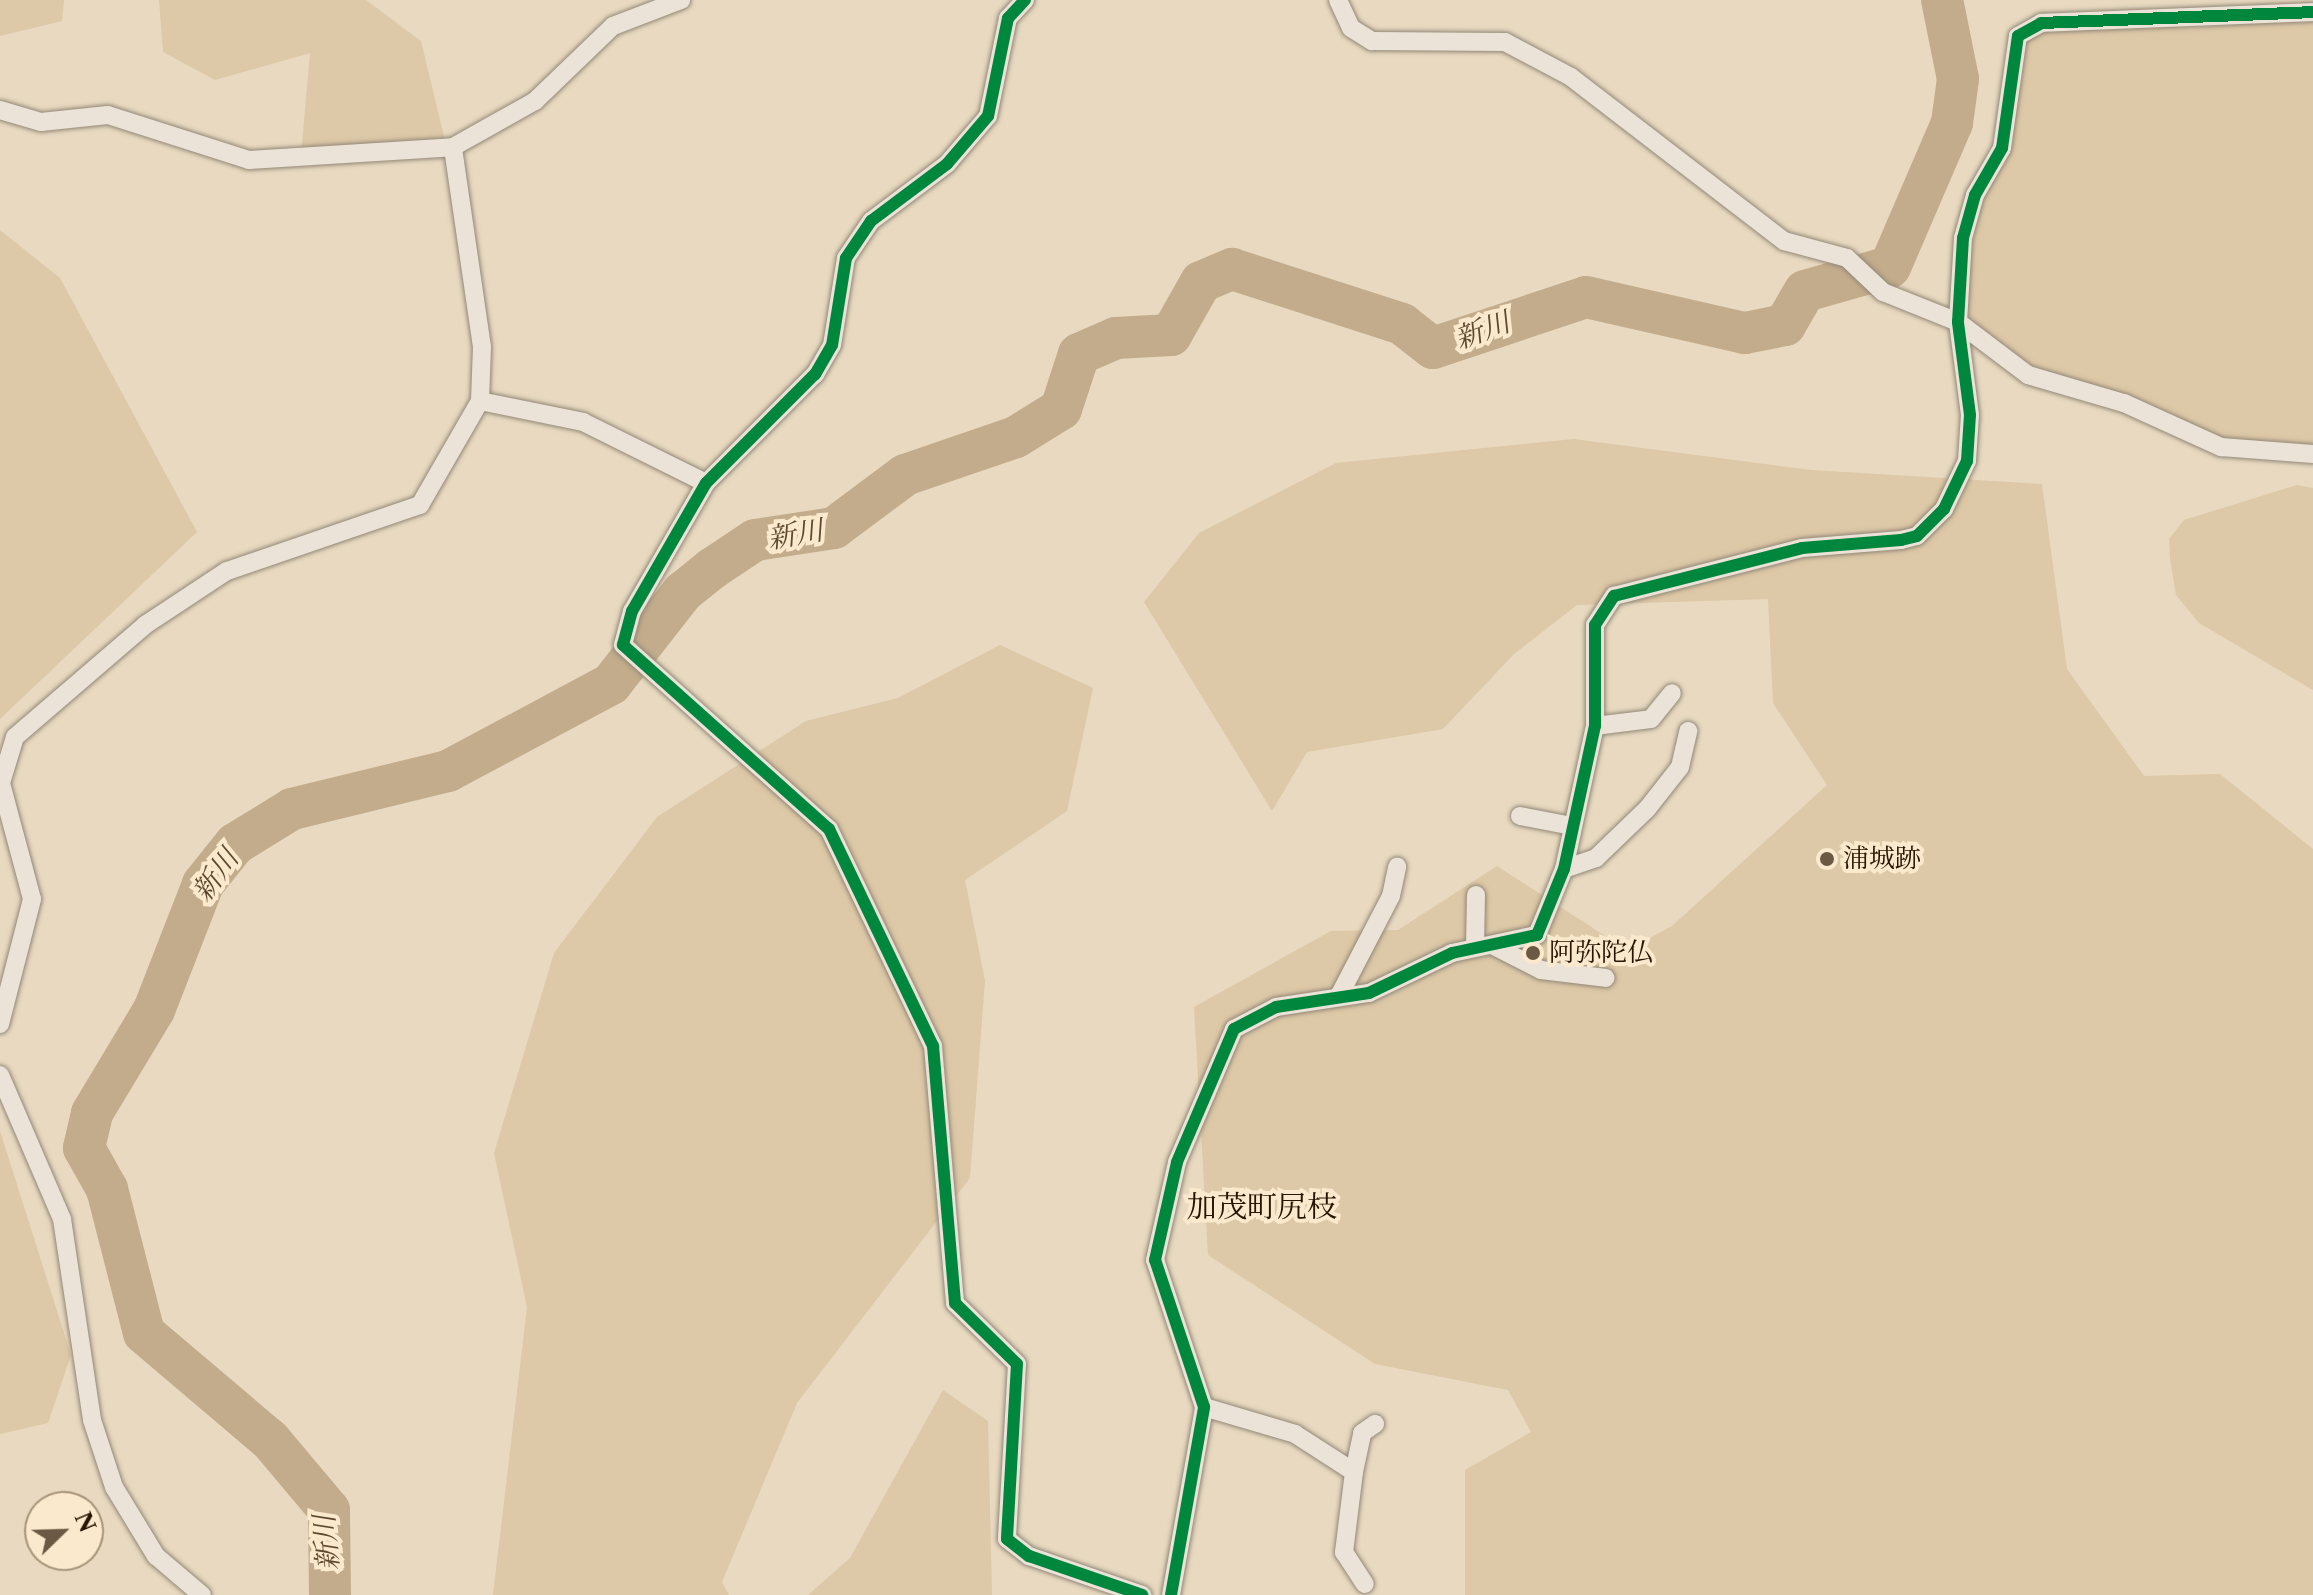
<!DOCTYPE html>
<html>
<head>
<meta charset="utf-8">
<style>
	body { margin:0 }
	#map { position:relative; width:2313px; height:1595px; overflow:hidden; background:#e8d9c0; font-family:"Libre Caslon Text","Noto Serif JP",serif }
	div>[style] { position:absolute }
	.green>* { inset:0; background:#ddc8a7 }
	.river>* { height:42px; margin:-21px; padding:0 21px; transform-origin:21px; border-radius:21px; background:#c2ac8b }
	.roads { filter:drop-shadow(0 0 2px #928877) drop-shadow(0 0 2px #928877) }
	.street>* { height:18px; margin:-9px; padding:0 9px; transform-origin:9px; border-radius:9px; background:#ebe3d7 }
	.cycleway>* { height:12px; margin:-6px; padding:0 6px; transform-origin:6px; border-radius:6px; background:#00873e }
	.dots>* { width:22px; height:22px; translate:-50% -50%; box-sizing:border-box; border:4px solid #fae9cc; border-radius:50% }
	span { translate:-50% -50%; white-space:nowrap; text-align:center; line-height:1.15; -webkit-text-stroke:8px #fae9cc; paint-order:stroke }
	.poi-label { font-size:26px; color:#271401 }
	.left { translate:0 -50%; text-align:left }
	.water-label { font-size:28px; color:#5e492f; font-style:italic }
	.quarter-label { font-size:30px; color:#271401 }
	.north { position:absolute; left:24px; top:1491px; width:80px; height:80px; box-sizing:border-box; background:#fae9cc; border:2px solid #a6947b; border-radius:50%; rotate:67deg; font-size:22px; font-weight:700; line-height:32px; text-align:center; color:#271401 }
	.north::after { content:''; display:block; margin:auto; width:28px; height:36px; background:#6b5944; clip-path:polygon(50% 0,100% 100%,50% 72%,0 100%) }
</style>
</head>
<body>
<div id="map">
	<div class="green">
		<i style="clip-path:polygon(0 0,64px 0,62px 21px,0 36px)"></i>
		<i style="clip-path:polygon(159px 0,366px 0,421px 41px,445px 141px,301px 155px,310px 53px,215px 80px,163px 52px)"></i>
		<i style="clip-path:polygon(2313px 19px,2313px 450px,2201px 437px,2031px 371px,1965px 323px,1970px 237px,2019px 49px,2030px 34px,2067px 25px,2192px 28px)"></i>
		<i style="clip-path:polygon(0 230px,60px 278px,197px 532px,0 719px)"></i>
		<i style="clip-path:polygon(1574px 439px,1811px 470px,2042px 484px,2067px 669px,2144px 776px,2220px 774px,2313px 849px,2313px 1595px,1465px 1595px,1465px 1470px,1531px 1432px,1508px 1390px,1375px 1364px,1208px 1255px,1194px 1007px,1331px 931px,1398px 930px,1497px 866px,1627px 950px,1672px 926px,1827px 785px,1773px 703px,1768px 599px,1577px 605px,1514px 654px,1443px 729px,1307px 752px,1272px 811px,1144px 602px,1199px 533px,1336px 463px)"></i>
		<i style="clip-path:polygon(2297px 485px,2313px 488px,2313px 690px,2199px 623px,2176px 595px,2170px 559px,2169px 539px,2184px 520px)"></i>
		<i style="clip-path:polygon(1000px 645px,1093px 688px,1067px 811px,965px 880px,985px 981px,970px 1178px,797px 1403px,722px 1582px,729px 1595px,493px 1595px,527px 1307px,494px 1153px,554px 953px,657px 817px,806px 721px,898px 698px)"></i>
		<i style="clip-path:polygon(0 1131px,71px 1355px,48px 1423px,0 1434px)"></i>
		<i style="clip-path:polygon(943px 1390px,988px 1421px,992px 1595px,808px 1595px,850px 1558px)"></i>
	</div>
	<div class="river">
		<i style="left:330px;top:1595px;width:85px;rotate:-90.7deg"></i>
		<i style="left:329px;top:1510px;width:92px;rotate:-130.1deg"></i>
		<i style="left:270px;top:1440px;width:165px;rotate:-139.7deg"></i>
		<i style="left:144px;top:1333px;width:149px;rotate:-104.4deg"></i>
		<i style="left:107px;top:1189px;width:47px;rotate:-119.3deg"></i>
		<i style="left:84px;top:1148px;width:36px;rotate:-77deg"></i>
		<i style="left:92px;top:1113px;width:120px;rotate:-59deg"></i>
		<i style="left:154px;top:1010px;width:135px;rotate:-68.7deg"></i>
		<i style="left:203px;top:884px;width:51px;rotate:-51.3deg"></i>
		<i style="left:235px;top:844px;width:67px;rotate:-31.6deg"></i>
		<i style="left:292px;top:809px;width:161px;rotate:-13.7deg"></i>
		<i style="left:448px;top:771px;width:185px;rotate:-28.1deg"></i>
		<i style="left:611px;top:684px;width:117px;rotate:-52deg"></i>
		<i style="left:683px;top:592px;width:38px;rotate:-39deg"></i>
		<i style="left:713px;top:568px;width:50px;rotate:-33.7deg"></i>
		<i style="left:755px;top:540px;width:80px;rotate:-8.6deg"></i>
		<i style="left:834px;top:528px;width:89px;rotate:-36.7deg"></i>
		<i style="left:905px;top:475px;width:117px;rotate:-18.9deg"></i>
		<i style="left:1016px;top:437px;width:53px;rotate:-31.9deg"></i>
		<i style="left:1061px;top:409px;width:58px;rotate:-71.9deg"></i>
		<i style="left:1079px;top:354px;width:40px;rotate:-23.4deg"></i>
		<i style="left:1116px;top:338px;width:55px;rotate:-3.1deg"></i>
		<i style="left:1171px;top:335px;width:61px;rotate:-60.5deg"></i>
		<i style="left:1201px;top:282px;width:34px;rotate:-23deg"></i>
		<i style="left:1232px;top:269px;width:179px;rotate:17.9deg"></i>
		<i style="left:1402px;top:324px;width:39px;rotate:38deg"></i>
		<i style="left:1433px;top:348px;width:161px;rotate:-18.4deg"></i>
		<i style="left:1586px;top:297px;width:163px;rotate:12.8deg"></i>
		<i style="left:1745px;top:333px;width:41px;rotate:-11.3deg"></i>
		<i style="left:1785px;top:325px;width:39px;rotate:-60deg"></i>
		<i style="left:1805px;top:291px;width:88px;rotate:-15.8deg"></i>
		<i style="left:1890px;top:267px;width:157px;rotate:-66.7deg"></i>
		<i style="left:1952px;top:123px;width:44px;rotate:-82.2deg"></i>
		<i style="left:1958px;top:79px;width:81px;rotate:-101.4deg"></i>
	</div>
	<div class="roads">
		<div class="street">
			<i style="left:1025px;top:0;width:25px;rotate:133deg"></i>
			<i style="left:1008px;top:18px;width:100px;rotate:101.5deg"></i>
			<i style="left:988px;top:116px;width:63px;rotate:130.5deg"></i>
			<i style="left:947px;top:164px;width:95px;rotate:143.1deg"></i>
			<i style="left:871px;top:221px;width:45px;rotate:124deg"></i>
			<i style="left:846px;top:258px;width:88px;rotate:99.1deg"></i>
			<i style="left:832px;top:345px;width:34px;rotate:120deg"></i>
			<i style="left:815px;top:374px;width:154px;rotate:135deg"></i>
			<i style="left:706px;top:483px;width:148px;rotate:120deg"></i>
			<i style="left:632px;top:611px;width:35px;rotate:105deg"></i>
			<i style="left:623px;top:645px;width:276px;rotate:41.8deg"></i>
			<i style="left:829px;top:829px;width:241px;rotate:64.4deg"></i>
			<i style="left:933px;top:1046px;width:258px;rotate:85.1deg"></i>
			<i style="left:955px;top:1303px;width:87px;rotate:44.5deg"></i>
			<i style="left:1017px;top:1364px;width:175px;rotate:93.3deg"></i>
			<i style="left:1007px;top:1539px;width:28px;rotate:38deg"></i>
			<i style="left:1029px;top:1556px;width:120px;rotate:19deg"></i>
			<i style="left:1338px;top:0;width:31px;rotate:65deg"></i>
			<i style="left:1351px;top:28px;width:25px;rotate:32deg"></i>
			<i style="left:1372px;top:41px;width:133px;rotate:0.4deg"></i>
			<i style="left:1505px;top:42px;width:75px;rotate:27.9deg"></i>
			<i style="left:1571px;top:77px;width:269px;rotate:37.6deg"></i>
			<i style="left:1784px;top:241px;width:65px;rotate:15.1deg"></i>
			<i style="left:1847px;top:258px;width:50px;rotate:43.4deg"></i>
			<i style="left:1883px;top:292px;width:81px;rotate:21.8deg"></i>
			<i style="left:1958px;top:322px;width:88px;rotate:37.1deg"></i>
			<i style="left:2028px;top:375px;width:100px;rotate:16.3deg"></i>
			<i style="left:2124px;top:403px;width:107px;rotate:24.4deg"></i>
			<i style="left:2221px;top:447px;width:92px;rotate:4.4deg"></i>
			<i style="left:0;top:110px;width:43px;rotate:16.3deg"></i>
			<i style="left:41px;top:122px;width:67px;rotate:-6deg"></i>
			<i style="left:108px;top:115px;width:148px;rotate:17.7deg"></i>
			<i style="left:249px;top:160px;width:204px;rotate:-3.6deg"></i>
			<i style="left:453px;top:147px;width:94px;rotate:-29.3deg"></i>
			<i style="left:535px;top:101px;width:108px;rotate:-43.9deg"></i>
			<i style="left:613px;top:26px;width:73px;rotate:-20.9deg"></i>
			<i style="left:480px;top:401px;width:105px;rotate:11.5deg"></i>
			<i style="left:583px;top:422px;width:137px;rotate:26.4deg"></i>
			<i style="left:1595px;top:726px;width:56px;rotate:-7.1deg"></i>
			<i style="left:1651px;top:719px;width:33px;rotate:-51deg"></i>
			<i style="left:1520px;top:816px;width:53px;rotate:10.9deg"></i>
			<i style="left:1564px;top:869px;width:34px;rotate:-19deg"></i>
			<i style="left:1596px;top:858px;width:71px;rotate:-43.9deg"></i>
			<i style="left:1647px;top:809px;width:53px;rotate:-51.8deg"></i>
			<i style="left:1680px;top:767px;width:37px;rotate:-77deg"></i>
			<i style="left:1492px;top:945px;width:55px;rotate:27deg"></i>
			<i style="left:1541px;top:970px;width:65px;rotate:7deg"></i>
			<i style="left:1475px;top:947px;width:52px;rotate:-88.9deg"></i>
			<i style="left:1340px;top:994px;width:110px;rotate:-62.5deg"></i>
			<i style="left:1391px;top:896px;width:30px;rotate:-78deg"></i>
			<i style="left:0;top:1024px;width:129px;rotate:-75.6deg"></i>
			<i style="left:32px;top:899px;width:120px;rotate:-105deg"></i>
			<i style="left:1px;top:783px;width:48px;rotate:-73.1deg"></i>
			<i style="left:15px;top:737px;width:172px;rotate:-40.7deg"></i>
			<i style="left:145px;top:625px;width:98px;rotate:-33.4deg"></i>
			<i style="left:227px;top:571px;width:204px;rotate:-18.9deg"></i>
			<i style="left:420px;top:505px;width:120px;rotate:-60deg"></i>
			<i style="left:480px;top:401px;width:54px;rotate:-87.9deg"></i>
			<i style="left:482px;top:347px;width:202px;rotate:-98.3deg"></i>
			<i style="left:0;top:1075px;width:157px;rotate:66.7deg"></i>
			<i style="left:62px;top:1219px;width:203px;rotate:81.5deg"></i>
			<i style="left:92px;top:1420px;width:71px;rotate:71.8deg"></i>
			<i style="left:114px;top:1487px;width:81px;rotate:58.7deg"></i>
			<i style="left:156px;top:1556px;width:60px;rotate:40.3deg"></i>
			<i style="left:1204px;top:1407px;width:95px;rotate:16.5deg"></i>
			<i style="left:1295px;top:1434px;width:70px;rotate:32.8deg"></i>
			<i style="left:1354px;top:1472px;width:81px;rotate:97.1deg"></i>
			<i style="left:1344px;top:1552px;width:38px;rotate:57deg"></i>
			<i style="left:1354px;top:1472px;width:40px;rotate:-78deg"></i>
			<i style="left:1362px;top:1433px;width:16px;rotate:-35deg"></i>
			<i style="left:1171px;top:1595px;width:191px;rotate:-80deg"></i>
			<i style="left:1204px;top:1407px;width:155px;rotate:-108.4deg"></i>
			<i style="left:1155px;top:1260px;width:100px;rotate:-77.3deg"></i>
			<i style="left:1177px;top:1162px;width:145px;rotate:-66.8deg"></i>
			<i style="left:1234px;top:1029px;width:47px;rotate:-27.6deg"></i>
			<i style="left:1276px;top:1007px;width:94px;rotate:-8.6deg"></i>
			<i style="left:1369px;top:993px;width:92px;rotate:-25.7deg"></i>
			<i style="left:1452px;top:953px;width:87px;rotate:-12deg"></i>
			<i style="left:1537px;top:935px;width:71px;rotate:-67.8deg"></i>
			<i style="left:1564px;top:869px;width:146px;rotate:-77.8deg"></i>
			<i style="left:1595px;top:726px;width:101px;rotate:-90deg"></i>
			<i style="left:1595px;top:625px;width:35px;rotate:-57deg"></i>
			<i style="left:1614px;top:596px;width:194px;rotate:-14.3deg"></i>
			<i style="left:1802px;top:548px;width:99px;rotate:-4.6deg"></i>
			<i style="left:1901px;top:540px;width:16px;rotate:-14deg"></i>
			<i style="left:1917px;top:536px;width:38px;rotate:-45deg"></i>
			<i style="left:1944px;top:509px;width:53px;rotate:-64.4deg"></i>
			<i style="left:1967px;top:461px;width:46px;rotate:-86.3deg"></i>
			<i style="left:1970px;top:415px;width:94px;rotate:-97.4deg"></i>
			<i style="left:1958px;top:322px;width:84px;rotate:-86.6deg"></i>
			<i style="left:1963px;top:238px;width:45px;rotate:-74.4deg"></i>
			<i style="left:1975px;top:195px;width:54px;rotate:-60.1deg"></i>
			<i style="left:2002px;top:148px;width:113px;rotate:-81.9deg"></i>
			<i style="left:2018px;top:36px;width:26px;rotate:-29deg"></i>
			<i style="left:2041px;top:23px;width:272px;rotate:-2.3deg"></i>
		</div>
	</div>
	<div class="cycleway">
		<i style="left:1025px;top:0;width:25px;rotate:133deg"></i>
		<i style="left:1008px;top:18px;width:100px;rotate:101.5deg"></i>
		<i style="left:988px;top:116px;width:63px;rotate:130.5deg"></i>
		<i style="left:947px;top:164px;width:95px;rotate:143.1deg"></i>
		<i style="left:871px;top:221px;width:45px;rotate:124deg"></i>
		<i style="left:846px;top:258px;width:88px;rotate:99.1deg"></i>
		<i style="left:832px;top:345px;width:34px;rotate:120deg"></i>
		<i style="left:815px;top:374px;width:154px;rotate:135deg"></i>
		<i style="left:706px;top:483px;width:148px;rotate:120deg"></i>
		<i style="left:632px;top:611px;width:35px;rotate:105deg"></i>
		<i style="left:623px;top:645px;width:276px;rotate:41.8deg"></i>
		<i style="left:829px;top:829px;width:241px;rotate:64.4deg"></i>
		<i style="left:933px;top:1046px;width:258px;rotate:85.1deg"></i>
		<i style="left:955px;top:1303px;width:87px;rotate:44.5deg"></i>
		<i style="left:1017px;top:1364px;width:175px;rotate:93.3deg"></i>
		<i style="left:1007px;top:1539px;width:28px;rotate:38deg"></i>
		<i style="left:1029px;top:1556px;width:120px;rotate:19deg"></i>
		<i style="left:1171px;top:1595px;width:191px;rotate:-80deg"></i>
		<i style="left:1204px;top:1407px;width:155px;rotate:-108.4deg"></i>
		<i style="left:1155px;top:1260px;width:100px;rotate:-77.3deg"></i>
		<i style="left:1177px;top:1162px;width:145px;rotate:-66.8deg"></i>
		<i style="left:1234px;top:1029px;width:47px;rotate:-27.6deg"></i>
		<i style="left:1276px;top:1007px;width:94px;rotate:-8.6deg"></i>
		<i style="left:1369px;top:993px;width:92px;rotate:-25.7deg"></i>
		<i style="left:1452px;top:953px;width:87px;rotate:-12deg"></i>
		<i style="left:1537px;top:935px;width:71px;rotate:-67.8deg"></i>
		<i style="left:1564px;top:869px;width:146px;rotate:-77.8deg"></i>
		<i style="left:1595px;top:726px;width:101px;rotate:-90deg"></i>
		<i style="left:1595px;top:625px;width:35px;rotate:-57deg"></i>
		<i style="left:1614px;top:596px;width:194px;rotate:-14.3deg"></i>
		<i style="left:1802px;top:548px;width:99px;rotate:-4.6deg"></i>
		<i style="left:1901px;top:540px;width:16px;rotate:-14deg"></i>
		<i style="left:1917px;top:536px;width:38px;rotate:-45deg"></i>
		<i style="left:1944px;top:509px;width:53px;rotate:-64.4deg"></i>
		<i style="left:1967px;top:461px;width:46px;rotate:-86.3deg"></i>
		<i style="left:1970px;top:415px;width:94px;rotate:-97.4deg"></i>
		<i style="left:1958px;top:322px;width:84px;rotate:-86.6deg"></i>
		<i style="left:1963px;top:238px;width:45px;rotate:-74.4deg"></i>
		<i style="left:1975px;top:195px;width:54px;rotate:-60.1deg"></i>
		<i style="left:2002px;top:148px;width:113px;rotate:-81.9deg"></i>
		<i style="left:2018px;top:36px;width:26px;rotate:-29deg"></i>
		<i style="left:2041px;top:23px;width:272px;rotate:-2.3deg"></i>
	</div>
	<div class="dots">
		<i style="left:1827px;top:859px;background:#6b5944"></i>
		<i style="left:1533px;top:953px;background:#6b5944"></i>
	</div>
	<div class="poi-label">
		<span class="left" style="left:1843px;top:859px">浦城跡</span>
		<span class="left" style="left:1549px;top:953px">阿弥陀仏</span>
	</div>
	<div class="water-label">
		<span style="left:1482px;top:330px;rotate:-20deg">新川</span>
		<span style="left:795px;top:534px;rotate:-10deg">新川</span>
		<span style="left:215px;top:875px;rotate:-54deg">新川</span>
		<span style="left:326px;top:1543px;rotate:-95deg">新川</span>
	</div>
	<div class="quarter-label">
		<span style="left:1262px;top:1207px">加茂町尻枝</span>
	</div>
	<div class="north">N</div>
</div>
</body>
</html>
